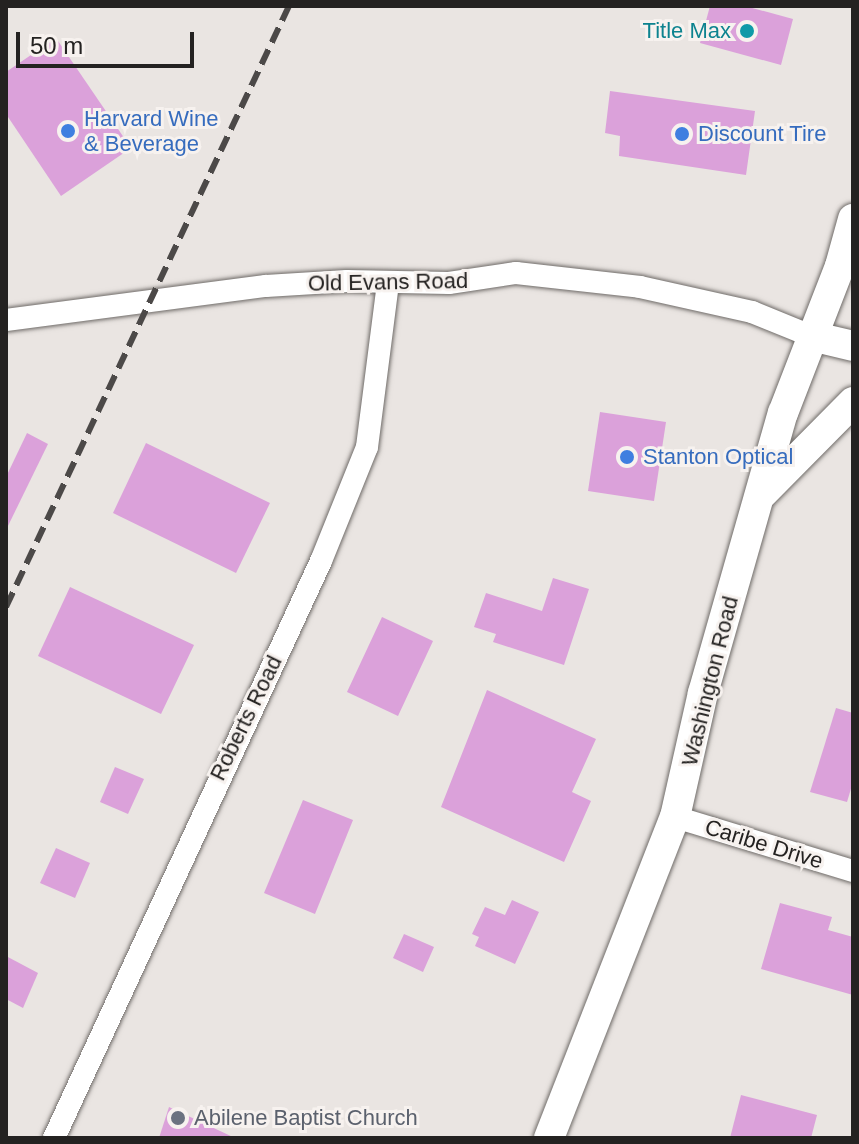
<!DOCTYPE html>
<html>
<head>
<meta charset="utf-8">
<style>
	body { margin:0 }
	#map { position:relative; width:859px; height:1144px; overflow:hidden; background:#eae5e2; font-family:Helvetica,sans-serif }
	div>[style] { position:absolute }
	.building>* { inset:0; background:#dba1da }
	.roads { filter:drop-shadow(0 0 2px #6f6b68) drop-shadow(0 0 2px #6f6b68) }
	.minor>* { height:22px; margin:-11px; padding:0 11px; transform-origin:11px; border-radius:11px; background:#fff }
	.major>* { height:30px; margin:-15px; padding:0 15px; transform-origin:15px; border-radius:15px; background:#fff }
	.rail>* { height:6px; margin-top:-3px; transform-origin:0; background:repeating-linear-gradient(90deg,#4c4948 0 16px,transparent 0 24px) }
	.dots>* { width:22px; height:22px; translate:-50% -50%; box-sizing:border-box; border:4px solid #f7f2ef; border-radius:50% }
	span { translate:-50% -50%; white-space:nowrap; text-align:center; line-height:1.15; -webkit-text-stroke:6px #f7f2ef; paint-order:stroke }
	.culture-label { font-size:22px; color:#0d838f }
	.right { translate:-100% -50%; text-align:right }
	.shop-label { font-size:22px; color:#366cbe }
	.left { translate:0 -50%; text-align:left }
	.street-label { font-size:22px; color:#242221 }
	.worship-label { font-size:22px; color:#5b616d }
	.frame { position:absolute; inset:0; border:8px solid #242221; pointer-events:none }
	.scale { position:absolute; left:16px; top:32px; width:178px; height:36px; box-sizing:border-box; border:4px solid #242221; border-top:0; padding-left:10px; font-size:24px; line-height:28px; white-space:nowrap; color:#242221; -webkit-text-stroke:6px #f7f2ef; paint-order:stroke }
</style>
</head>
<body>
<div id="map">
	<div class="building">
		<i style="clip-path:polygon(710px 6px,745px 6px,793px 19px,781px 65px,700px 43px)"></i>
		<i style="clip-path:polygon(56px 38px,131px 148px,61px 196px,6px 114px,6px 72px)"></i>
		<i style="clip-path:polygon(610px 91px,755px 111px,746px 175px,619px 156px,620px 136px,605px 133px)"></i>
		<i style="clip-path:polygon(600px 412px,666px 422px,654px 501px,588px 491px)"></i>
		<i style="clip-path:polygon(27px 433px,48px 444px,6px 530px,6px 477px)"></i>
		<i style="clip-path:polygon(146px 443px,270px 503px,236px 573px,113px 513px)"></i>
		<i style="clip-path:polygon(553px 578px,589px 589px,564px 665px,493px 642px,496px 634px,474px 627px,486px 593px,542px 611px)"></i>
		<i style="clip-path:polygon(70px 587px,194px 645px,161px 714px,38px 656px)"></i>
		<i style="clip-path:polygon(382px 617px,433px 641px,398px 716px,347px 692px)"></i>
		<i style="clip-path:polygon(487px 690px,596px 739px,572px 792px,591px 801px,564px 862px,441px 807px)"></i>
		<i style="clip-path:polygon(836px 708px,853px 713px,853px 782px,847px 802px,810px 792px)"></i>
		<i style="clip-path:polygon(115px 767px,144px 779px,128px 814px,100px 802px)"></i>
		<i style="clip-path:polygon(303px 800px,353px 820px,315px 914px,264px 893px)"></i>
		<i style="clip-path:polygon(56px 848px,90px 863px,75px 898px,40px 883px)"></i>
		<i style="clip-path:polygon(512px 900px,539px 912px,515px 964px,475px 946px,479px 937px,472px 934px,485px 907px,505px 915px)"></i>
		<i style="clip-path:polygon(780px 903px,832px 917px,828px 930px,853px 937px,853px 995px,761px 969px)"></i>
		<i style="clip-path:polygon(404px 934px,434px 947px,423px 972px,393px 958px)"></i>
		<i style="clip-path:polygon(6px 956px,38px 973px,23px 1008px,6px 999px)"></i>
		<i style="clip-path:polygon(741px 1095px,817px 1115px,811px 1138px,730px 1138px)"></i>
		<i style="clip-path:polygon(169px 1107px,235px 1138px,159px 1138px)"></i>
	</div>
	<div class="roads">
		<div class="minor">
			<i style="left:6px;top:320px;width:262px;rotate:-7.5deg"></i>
			<i style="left:266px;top:286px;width:81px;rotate:-3.5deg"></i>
			<i style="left:347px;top:281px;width:102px;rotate:1.1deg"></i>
			<i style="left:449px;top:283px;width:68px;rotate:-8.5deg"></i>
			<i style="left:516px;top:273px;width:125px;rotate:6.4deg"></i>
			<i style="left:640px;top:287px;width:115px;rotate:12.6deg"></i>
			<i style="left:752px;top:312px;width:64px;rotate:22.1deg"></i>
			<i style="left:675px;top:817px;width:186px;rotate:16.9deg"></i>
			<i style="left:54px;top:1138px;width:636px;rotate:-65.17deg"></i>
			<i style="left:321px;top:561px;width:123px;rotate:-68deg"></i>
			<i style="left:367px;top:447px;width:164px;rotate:-82.7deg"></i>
		</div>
		<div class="major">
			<i style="left:811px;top:336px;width:43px;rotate:13.4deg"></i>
			<i style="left:763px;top:493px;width:128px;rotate:-45.3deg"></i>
			<i style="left:549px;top:1138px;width:345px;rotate:-68.6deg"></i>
			<i style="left:675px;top:817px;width:127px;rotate:-77.3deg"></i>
			<i style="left:703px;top:693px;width:291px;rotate:-74.1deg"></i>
			<i style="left:783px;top:413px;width:158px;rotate:-68.8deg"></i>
			<i style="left:840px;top:266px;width:49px;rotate:-74.5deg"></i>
		</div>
	</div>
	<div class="rail">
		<i style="left:6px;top:607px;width:664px;rotate:-64.79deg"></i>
	</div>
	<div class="dots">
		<i style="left:747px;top:31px;background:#0f9aa8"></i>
		<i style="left:68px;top:131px;background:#3f7fe0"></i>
		<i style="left:682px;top:134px;background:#3f7fe0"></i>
		<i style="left:627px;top:457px;background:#3f7fe0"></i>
		<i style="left:178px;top:1118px;background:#6b7280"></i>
	</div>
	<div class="culture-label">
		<span class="right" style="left:731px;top:31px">Title Max</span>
	</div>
	<div class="shop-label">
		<span class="left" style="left:84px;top:131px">Harvard Wine<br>&amp; Beverage</span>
		<span class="left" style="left:698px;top:134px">Discount Tire</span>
		<span class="left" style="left:643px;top:457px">Stanton Optical</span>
	</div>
	<div class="street-label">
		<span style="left:388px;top:282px;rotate:-1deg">Old Evans Road</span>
		<span style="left:710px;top:681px;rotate:-76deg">Washington Road</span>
		<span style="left:246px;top:718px;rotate:-64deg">Roberts Road</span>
		<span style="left:764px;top:844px;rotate:17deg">Caribe Drive</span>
	</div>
	<div class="worship-label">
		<span class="left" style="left:194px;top:1118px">Abilene Baptist Church</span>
	</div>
	<div class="frame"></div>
	<div class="scale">50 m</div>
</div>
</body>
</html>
